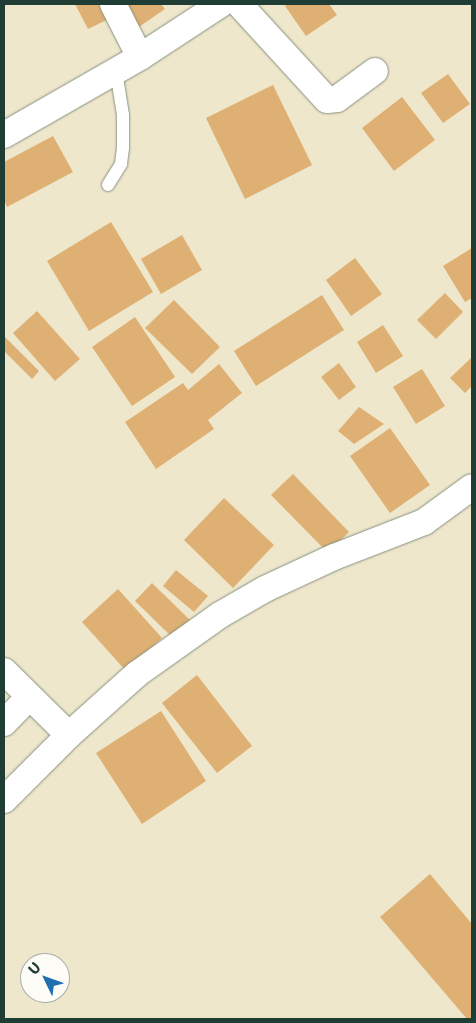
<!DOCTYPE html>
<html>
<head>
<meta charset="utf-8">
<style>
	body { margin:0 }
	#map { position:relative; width:476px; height:1023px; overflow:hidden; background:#efe7cc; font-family:"Playpen Sans",sans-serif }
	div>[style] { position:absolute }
	.building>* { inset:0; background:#deb073 }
	.roads { filter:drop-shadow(0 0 1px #879280) drop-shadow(0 0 1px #879280) }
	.service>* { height:12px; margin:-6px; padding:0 6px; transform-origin:6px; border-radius:6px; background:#fff }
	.minor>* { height:26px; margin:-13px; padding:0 13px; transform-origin:13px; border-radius:13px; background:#fff }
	span { translate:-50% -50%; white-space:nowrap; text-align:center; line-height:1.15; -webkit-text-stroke:4px #fdfcf7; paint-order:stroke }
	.frame { position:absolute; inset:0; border:5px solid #1f3d34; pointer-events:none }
	.north { position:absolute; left:20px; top:953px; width:50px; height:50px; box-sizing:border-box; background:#fdfcf7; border:1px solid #a4b0a9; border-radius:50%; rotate:312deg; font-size:14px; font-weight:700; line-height:20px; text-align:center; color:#1f3d34 }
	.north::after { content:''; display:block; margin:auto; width:18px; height:22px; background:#1f6fb2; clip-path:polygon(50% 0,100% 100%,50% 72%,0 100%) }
</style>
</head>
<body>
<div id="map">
	<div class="building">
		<i style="clip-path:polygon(75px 4px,109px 4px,115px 16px,88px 29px)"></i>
		<i style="clip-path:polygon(119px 4px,161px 4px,165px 9px,136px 29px)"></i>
		<i style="clip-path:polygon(288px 4px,329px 4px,337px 15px,306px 36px,285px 6px)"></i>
		<i style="clip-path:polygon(448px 74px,470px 104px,443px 123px,421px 93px)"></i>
		<i style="clip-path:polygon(273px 85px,312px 165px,245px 199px,206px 118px)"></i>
		<i style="clip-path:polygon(402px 97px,435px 140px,394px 171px,362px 128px)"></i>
		<i style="clip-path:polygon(53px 136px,73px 172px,7px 207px,4px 200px,4px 162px)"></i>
		<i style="clip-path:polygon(111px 222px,153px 292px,89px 331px,47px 261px)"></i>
		<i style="clip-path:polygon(182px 235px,202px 270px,161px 294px,141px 259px)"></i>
		<i style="clip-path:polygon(472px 248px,472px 298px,465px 302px,443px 266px)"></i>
		<i style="clip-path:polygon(355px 258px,382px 294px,351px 316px,326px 280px)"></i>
		<i style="clip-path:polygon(445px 293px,463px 312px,436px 339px,417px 320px)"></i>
		<i style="clip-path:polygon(322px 295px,344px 330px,256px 386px,234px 351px)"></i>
		<i style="clip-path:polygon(174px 300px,220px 347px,192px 374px,145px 328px)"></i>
		<i style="clip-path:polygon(37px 311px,80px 359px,55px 381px,13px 333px)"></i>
		<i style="clip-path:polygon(135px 317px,175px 377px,132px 406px,92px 347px)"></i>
		<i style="clip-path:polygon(383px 325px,403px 356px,376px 373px,357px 342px)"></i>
		<i style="clip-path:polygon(4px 336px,39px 371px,32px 379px,4px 351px)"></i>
		<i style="clip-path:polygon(472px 357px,472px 386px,465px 393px,450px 378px)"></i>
		<i style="clip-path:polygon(339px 363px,356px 387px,339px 400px,321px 377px)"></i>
		<i style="clip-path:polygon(219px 364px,242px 393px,208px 420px,214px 429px,156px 469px,125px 422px,183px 383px,188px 390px)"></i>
		<i style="clip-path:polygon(422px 369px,445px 406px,416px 424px,393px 387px)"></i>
		<i style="clip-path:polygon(359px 407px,384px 424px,354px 444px,338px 431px)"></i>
		<i style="clip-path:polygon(390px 428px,430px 485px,390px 513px,350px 456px)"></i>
		<i style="clip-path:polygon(293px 474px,349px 532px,328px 553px,271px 495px)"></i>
		<i style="clip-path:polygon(224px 498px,274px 545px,233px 588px,184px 540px)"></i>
		<i style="clip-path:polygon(176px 570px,208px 596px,194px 612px,163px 586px)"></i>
		<i style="clip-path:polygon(152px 583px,192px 622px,175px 640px,135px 601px)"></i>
		<i style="clip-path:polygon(118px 589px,162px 638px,126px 671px,82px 622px)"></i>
		<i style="clip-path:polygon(197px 675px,252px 746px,217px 773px,162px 703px)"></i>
		<i style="clip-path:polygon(161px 711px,206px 781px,142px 824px,96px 753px)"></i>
		<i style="clip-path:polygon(430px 874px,472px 924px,472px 1019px,467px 1019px,380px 917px)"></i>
	</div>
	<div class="roads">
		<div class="service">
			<i style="left:108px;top:185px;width:25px;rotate:-58deg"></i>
			<i style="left:121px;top:164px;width:16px;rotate:-83deg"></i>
			<i style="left:123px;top:148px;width:33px;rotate:-90deg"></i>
			<i style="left:123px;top:115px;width:45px;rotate:-99deg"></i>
		</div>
		<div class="minor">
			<i style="left:113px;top:4px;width:59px;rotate:63deg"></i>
			<i style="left:239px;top:4px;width:130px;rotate:47.5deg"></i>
			<i style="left:327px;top:100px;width:10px;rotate:-6deg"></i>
			<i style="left:337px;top:99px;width:47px;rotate:-36.4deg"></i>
			<i style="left:4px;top:135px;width:157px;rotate:-29.8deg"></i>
			<i style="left:140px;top:57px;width:97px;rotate:-33.2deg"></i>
			<i style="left:4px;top:671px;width:91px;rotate:44.6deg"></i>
			<i style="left:4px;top:723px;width:36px;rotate:-46deg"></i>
			<i style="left:4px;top:800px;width:92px;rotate:-45deg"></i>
			<i style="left:69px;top:735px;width:91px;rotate:-41.9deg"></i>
			<i style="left:137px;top:674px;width:102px;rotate:-35.4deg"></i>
			<i style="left:220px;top:615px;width:52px;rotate:-30deg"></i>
			<i style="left:265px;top:589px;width:76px;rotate:-24.9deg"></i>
			<i style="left:334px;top:557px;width:97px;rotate:-21.3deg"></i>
			<i style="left:424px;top:522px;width:59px;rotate:-36.1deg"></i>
		</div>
	</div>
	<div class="frame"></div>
	<div class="north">U</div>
</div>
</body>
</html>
